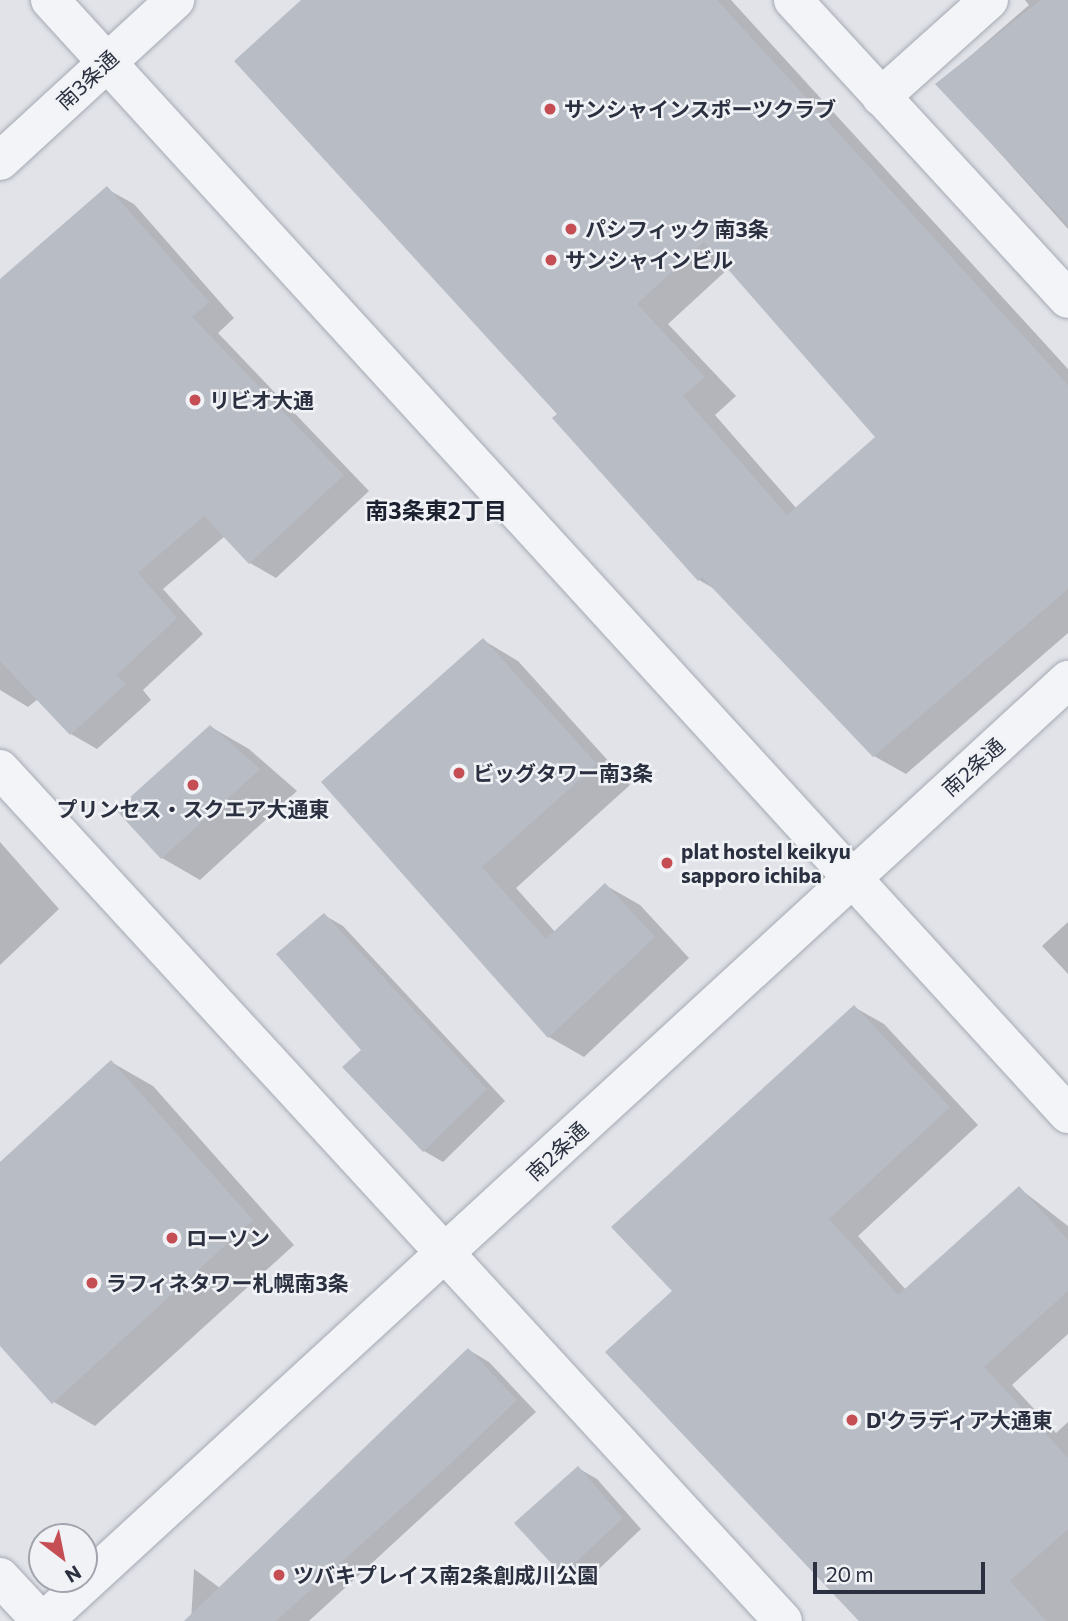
<!DOCTYPE html>
<html>
<head>
<meta charset="utf-8">
<style>
	body { margin:0 }
	#map { position:relative; width:1068px; height:1621px; overflow:hidden; background:#e1e3e9; font-family:Commissioner,"Noto Sans JP",sans-serif }
	div>[style] { position:absolute }
	.shadow>* { inset:0; background:#0003 }
	.building>* { inset:0; background:#b8bcc5 }
	.roads { filter:drop-shadow(0 0 2px #a6aab3) drop-shadow(0 0 2px #a6aab3) }
	.minor>* { height:38px; margin:-19px; padding:0 19px; transform-origin:19px; border-radius:19px; background:#f3f4f7 }
	.dots>* { width:19px; height:19px; translate:-50% -50%; box-sizing:border-box; border:4px solid #f0f2f6; border-radius:50% }
	span { translate:-50% -50%; white-space:nowrap; text-align:center; line-height:1.15; -webkit-text-stroke:5px #f0f2f6; paint-order:stroke }
	.street-label { font-size:21px; color:#2a303f }
	.poi-label { font-size:21px; color:#2a303f; font-weight:700 }
	.left { translate:0 -50%; text-align:left }
	.neighbourhood-label { font-size:23px; color:#1c2130; font-weight:700 }
	.north { position:absolute; left:28px; top:1523px; width:70px; height:70px; box-sizing:border-box; background:#f0f2f6; border:2px solid #a1a4ad; border-radius:50%; rotate:148deg; font-size:19px; font-weight:700; line-height:28px; text-align:center; color:#2a303f }
	.north::after { content:''; display:block; margin:auto; width:24px; height:32px; background:#c54e55; clip-path:polygon(50% 0,100% 100%,50% 72%,0 100%) }
	.scale { position:absolute; left:813px; top:1562px; width:172px; height:32px; box-sizing:border-box; border:4px solid #2a303f; border-top:0; padding-left:9px; font-size:21px; line-height:24px; white-space:nowrap; color:#2a303f; -webkit-text-stroke:5px #f0f2f6; paint-order:stroke }
</style>
</head>
<body>
<div id="map">
	<div class="shadow">
		<i style="clip-path:polygon(evenodd,304px 0,731px 0,1068px 369px,1068px 633px,906px 774px,874px 756px,718px 591px,699px 580px,560px 414px,304px 0,729px 268px,878px 437px,797px 509px,715px 415px,736px 396px,668px 324px,729px 268px)"></i>
		<i style="clip-path:polygon(1025px 0,1068px 0,1068px 229px,938px 84px,1029px 5px)"></i>
		<i style="clip-path:polygon(107px 189px,134px 204px,234px 318px,218px 333px,369px 491px,276px 578px,250px 563px,225px 536px,163px 589px,203px 634px,143px 690px,151px 700px,97px 749px,71px 734px,38px 699px,28px 707px,0 690px,0 287px)"></i>
		<i style="clip-path:polygon(483px 640px,518px 661px,630px 785px,516px 888px,556px 933px,605px 885px,640px 905px,689px 958px,584px 1057px,549px 1037px,323px 782px)"></i>
		<i style="clip-path:polygon(211px 727px,249px 749px,297px 791px,200px 880px,162px 858px,119px 810px)"></i>
		<i style="clip-path:polygon(0 842px,59px 909px,0 965px)"></i>
		<i style="clip-path:polygon(324px 915px,343px 926px,505px 1101px,443px 1162px,424px 1151px)"></i>
		<i style="clip-path:polygon(1068px 922px,1068px 974px,1042px 946px)"></i>
		<i style="clip-path:polygon(854px 1007px,884px 1024px,978px 1125px,858px 1236px,906px 1290px,1019px 1188px,1068px 1226px,1068px 1334px,1012px 1385px,1056px 1433px,1068px 1422px,1068px 1621px,859px 1621px,607px 1352px,674px 1291px)"></i>
		<i style="clip-path:polygon(111px 1062px,153px 1086px,294px 1245px,95px 1426px,54px 1402px,0 1343px,0 1165px)"></i>
		<i style="clip-path:polygon(469px 1350px,489px 1362px,536px 1412px,309px 1621px,191px 1621px,194px 1569px,220px 1588px)"></i>
		<i style="clip-path:polygon(578px 1468px,597px 1479px,641px 1529px,582px 1585px,563px 1574px)"></i>
	</div>
	<div class="building">
		<i style="clip-path:polygon(evenodd,301px 0,717px 0,1068px 385px,1068px 589px,873px 757px,702px 577px,698px 581px,552px 418px,557px 414px,234px 61px,301px 0,704px 242px,875px 437px,787px 515px,683px 396px,705px 377px,637px 304px,704px 242px)"></i>
		<i style="clip-path:polygon(1041px 0,1068px 0,1068px 225px,935px 84px)"></i>
		<i style="clip-path:polygon(107px 186px,209px 302px,192px 317px,344px 475px,249px 564px,204px 516px,138px 573px,177px 618px,117px 675px,126px 684px,70px 735px,0 661px,0 279px)"></i>
		<i style="clip-path:polygon(483px 638px,597px 764px,482px 867px,546px 939px,605px 883px,655px 937px,548px 1038px,321px 782px)"></i>
		<i style="clip-path:polygon(210px 725px,260px 769px,161px 859px,116px 810px)"></i>
		<i style="clip-path:polygon(324px 913px,487px 1089px,423px 1152px,342px 1067px,361px 1050px,276px 954px)"></i>
		<i style="clip-path:polygon(854px 1005px,950px 1107px,829px 1219px,898px 1295px,1019px 1186px,1068px 1240px,1068px 1291px,984px 1367px,1068px 1458px,1068px 1529px,1010px 1581px,1046px 1621px,859px 1621px,605px 1352px,672px 1291px,611px 1227px)"></i>
		<i style="clip-path:polygon(111px 1060px,253px 1220px,52px 1404px,0 1346px,0 1162px)"></i>
		<i style="clip-path:polygon(468px 1348px,517px 1400px,445px 1469px,276px 1621px,184px 1621px)"></i>
		<i style="clip-path:polygon(578px 1466px,623px 1518px,562px 1575px,514px 1523px)"></i>
	</div>
	<div class="roads">
		<div class="minor">
			<i style="left:50px;top:0;width:1509px;rotate:47.58deg"></i>
			<i style="left:793px;top:0;width:406px;rotate:47.4deg"></i>
			<i style="left:881px;top:97px;width:145px;rotate:-41.9deg"></i>
			<i style="left:0;top:161px;width:238px;rotate:-42.6deg"></i>
			<i style="left:0;top:769px;width:1157px;rotate:47.42deg"></i>
			<i style="left:0;top:1577px;width:60px;rotate:47deg"></i>
			<i style="left:44px;top:1621px;width:1391px;rotate:-42.58deg"></i>
		</div>
	</div>
	<div class="dots">
		<i style="left:550px;top:109px;background:#c54e55"></i>
		<i style="left:571px;top:229px;background:#c54e55"></i>
		<i style="left:551px;top:260px;background:#c54e55"></i>
		<i style="left:195px;top:400px;background:#c54e55"></i>
		<i style="left:459px;top:773px;background:#c54e55"></i>
		<i style="left:193px;top:785px;background:#c54e55"></i>
		<i style="left:667px;top:863px;background:#c54e55"></i>
		<i style="left:172px;top:1238px;background:#c54e55"></i>
		<i style="left:92px;top:1283px;background:#c54e55"></i>
		<i style="left:852px;top:1420px;background:#c54e55"></i>
		<i style="left:279px;top:1575px;background:#c54e55"></i>
	</div>
	<div class="street-label">
		<span style="left:87px;top:80px;rotate:-43deg">南3条通</span>
		<span style="left:973px;top:767px;rotate:-42deg">南2条通</span>
		<span style="left:557px;top:1151px;rotate:-43deg">南2条通</span>
	</div>
	<div class="poi-label">
		<span class="left" style="left:564px;top:109px">サンシャインスポーツクラブ</span>
		<span class="left" style="left:585px;top:229px">パシフィック 南3条</span>
		<span class="left" style="left:565px;top:260px">サンシャインビル</span>
		<span class="left" style="left:209px;top:400px">リビオ大通</span>
		<span class="left" style="left:473px;top:773px">ビッグタワー南3条</span>
		<span style="left:193px;top:809px">プリンセス・スクエア大通東</span>
		<span class="left" style="left:681px;top:863px">plat hostel keikyu<br>sapporo ichiba</span>
		<span class="left" style="left:186px;top:1238px">ローソン</span>
		<span class="left" style="left:106px;top:1283px">ラフィネタワー札幌南3条</span>
		<span class="left" style="left:866px;top:1420px">D'クラディア大通東</span>
		<span class="left" style="left:293px;top:1575px">ツバキプレイス南2条創成川公園</span>
	</div>
	<div class="neighbourhood-label">
		<span style="left:436px;top:510px">南3条東2丁目</span>
	</div>
	<div class="north">N</div>
	<div class="scale">20 m</div>
</div>
</body>
</html>
